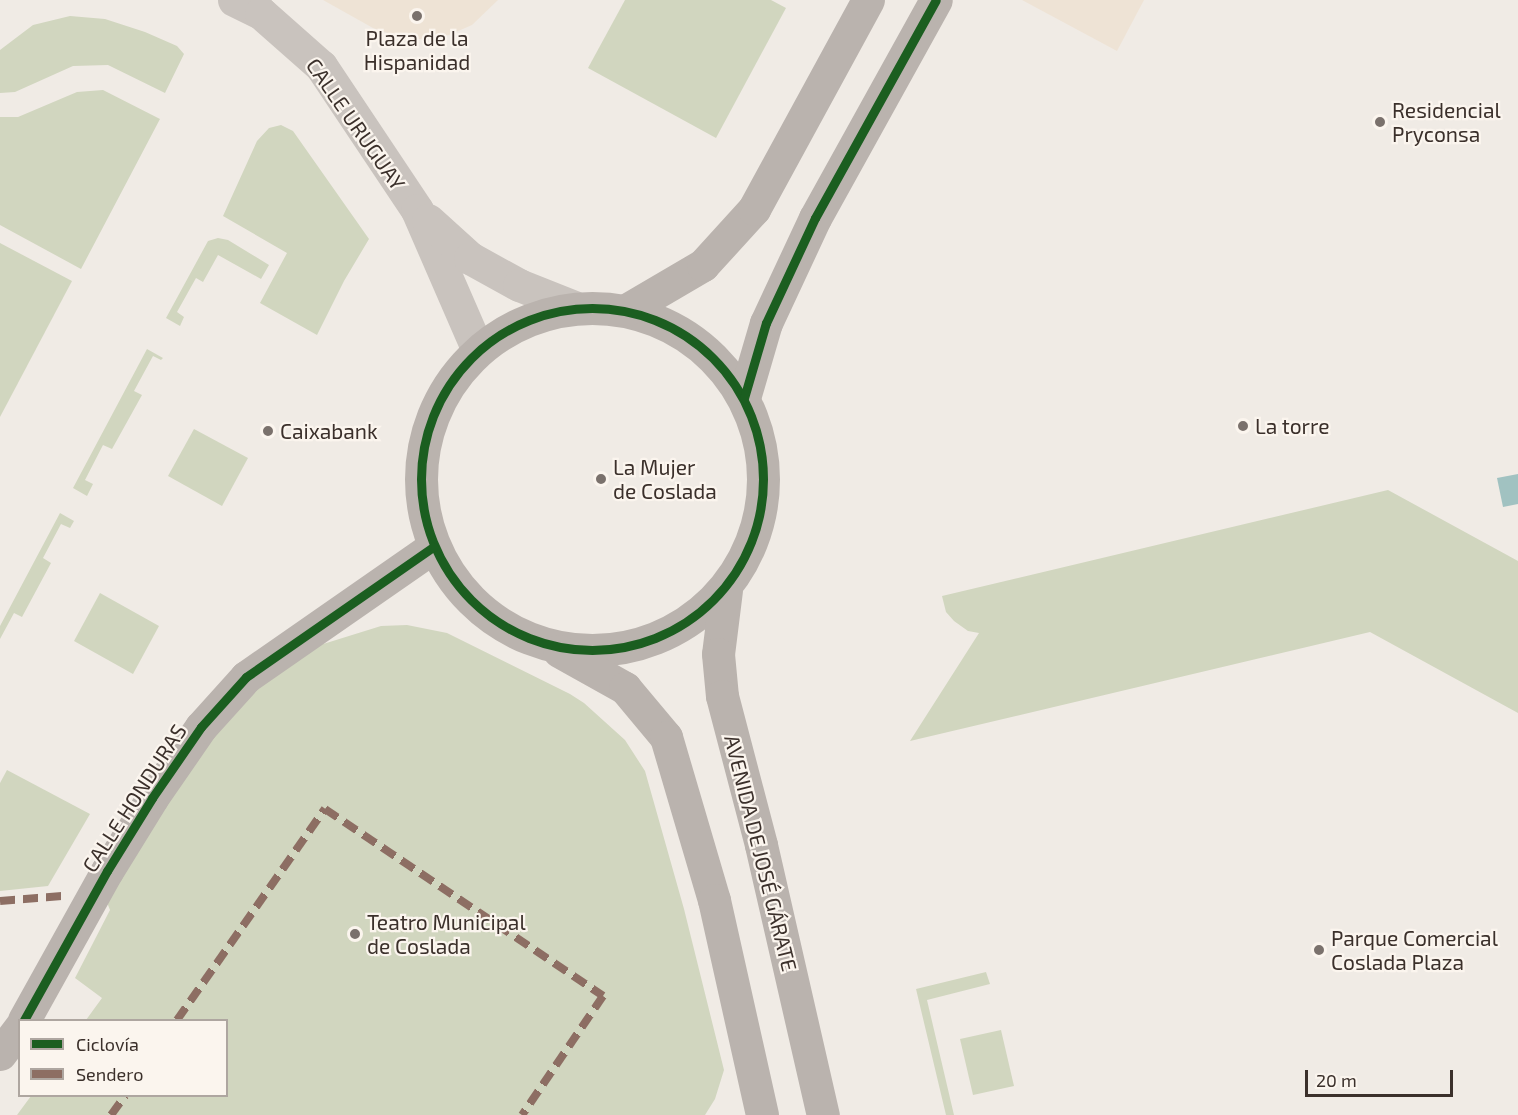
<!DOCTYPE html>
<html>
<head>
<meta charset="utf-8">
<style>
	body { margin:0 }
	#map { position:relative; width:1518px; height:1115px; overflow:hidden; background:#f0ebe5; font-family:"Exo 2",sans-serif }
	div>[style] { position:absolute }
	.green>* { inset:0; background:#d1d6bf }
	.plaza>* { inset:0; background:#eee3d5 }
	.water>* { inset:0; background:#a1c2c1 }
	.street>* { height:33px; margin:-16.5px; padding:0 16.5px; transform-origin:16.5px; border-radius:16.5px; background:#c9c3be }
	.secondary>* { height:33px; margin:-16.5px; padding:0 16.5px; transform-origin:16.5px; border-radius:16.5px; background:#bab3ae }
	.secondary>.ring { margin:-16.5px; padding:0; box-sizing:content-box; background:none; border:33px solid #bab3ae; border-radius:50% }
	.quiet>* { height:8px; margin-top:-4px; transform-origin:0; background:repeating-linear-gradient(90deg,#8d6e63 0 15px,transparent 0 23px) }
	.cycleway>* { height:9px; margin:-4.5px; padding:0 4.5px; transform-origin:4.5px; border-radius:4.5px; background:#1b5e20 }
	.cycleway>.ring { margin:-4.5px; padding:0; box-sizing:content-box; background:none; border:9px solid #1b5e20; border-radius:50% }
	.dots>* { width:16px; height:16px; translate:-50% -50%; box-sizing:border-box; border:3px solid #fbf5ee; border-radius:50% }
	span { translate:-50% -50%; white-space:nowrap; text-align:center; line-height:1.15; -webkit-text-stroke:4.5px #fbf5ee; paint-order:stroke }
	.poi-label { font-size:21px; color:#3b302b }
	.left { translate:0 -50%; text-align:left }
	.street-label { font-size:21px; color:#3b302b }
	.legend { position:absolute; left:18px; top:1019px; width:210px; height:78px; box-sizing:border-box; background:#fbf5ee; border:2px solid #aea6a0; margin:0; padding:8px 10px; list-style:none; font-size:18px; color:#3b302b }
	.legend li { display:flex; align-items:center; gap:12px; height:30px }
	.legend b { width:30px; border:2px solid #aea6a0 }
	.scale { position:absolute; left:1305px; top:1070px; width:148px; height:27px; box-sizing:border-box; border:3px solid #3b302b; border-top:0; padding-left:8px; font-size:18px; line-height:21px; white-space:nowrap; color:#3b302b; -webkit-text-stroke:4px #fbf5ee; paint-order:stroke }
</style>
</head>
<body>
<div id="map">
	<div class="green">
		<i style="clip-path:polygon(625px 0,771px 0,786px 8px,716px 138px,588px 68px)"></i>
		<i style="clip-path:polygon(70px 16px,105px 19px,145px 32px,177px 46px,184px 54px,165px 93px,108px 65px,73px 66px,15px 92px,0 93px,0 50px,33px 25px)"></i>
		<i style="clip-path:polygon(103px 90px,160px 119px,81px 269px,0 225px,0 117px,18px 117px,77px 92px)"></i>
		<i style="clip-path:polygon(281px 125px,293px 131px,369px 239px,344px 281px,317px 335px,260px 303px,287px 253px,223px 216px,257px 141px,269px 128px)"></i>
		<i style="clip-path:polygon(218px 238px,228px 240px,269px 265px,261px 279px,218px 255px,203px 282px,196px 278px,177px 312px,184px 317px,180px 326px,166px 318px,208px 241px)"></i>
		<i style="clip-path:polygon(0 243px,72px 281px,0 417px)"></i>
		<i style="clip-path:polygon(147px 349px,163px 358px,161px 360px,153px 356px,134px 391px,142px 395px,112px 449px,103px 445px,85px 480px,93px 484px,87px 496px,73px 488px)"></i>
		<i style="clip-path:polygon(194px 429px,248px 458px,222px 506px,168px 476px)"></i>
		<i style="clip-path:polygon(1388px 490px,1518px 561px,1518px 713px,1370px 632px,910px 741px,979px 633px,968px 631px,954px 621px,946px 612px,942px 596px)"></i>
		<i style="clip-path:polygon(60px 513px,74px 521px,70px 528px,61px 524px,43px 558px,51px 563px,22px 617px,14px 613px,0 639px,0 626px)"></i>
		<i style="clip-path:polygon(100px 593px,159px 626px,133px 674px,74px 641px)"></i>
		<i style="clip-path:polygon(407px 625px,447px 633px,570px 694px,584px 703px,625px 740px,645px 771px,684px 909px,724px 1070px,715px 1099px,705px 1115px,17px 1115px,31px 1096px,226px 1096px,226px 1020px,86px 1020px,102px 998px,75px 978px,110px 910px,106px 900px,163px 808px,218px 729px,263px 683px,320px 645px,381px 626px)"></i>
		<i style="clip-path:polygon(7px 770px,90px 814px,48px 886px,0 891px,0 783px)"></i>
		<i style="clip-path:polygon(986px 972px,990px 984px,927px 1000px,954px 1115px,946px 1115px,916px 989px)"></i>
		<i style="clip-path:polygon(1001px 1030px,1014px 1086px,973px 1095px,960px 1039px)"></i>
	</div>
	<div class="plaza">
		<i style="clip-path:polygon(323px 0,498px 0,472px 25px,449px 35px,429px 39px,405px 39px,373px 28px)"></i>
		<i style="clip-path:polygon(1022px 0,1144px 0,1117px 51px)"></i>
	</div>
	<div class="water">
		<i style="clip-path:polygon(1518px 474px,1518px 504px,1503px 507px,1497px 478px)"></i>
	</div>
	<div class="street">
		<i style="left:234px;top:0;width:30px;rotate:26deg"></i>
		<i style="left:261px;top:13px;width:80px;rotate:41.5deg"></i>
		<i style="left:321px;top:66px;width:173px;rotate:56.3deg"></i>
		<i style="left:417px;top:210px;width:153px;rotate:66.5deg"></i>
		<i style="left:428px;top:220px;width:57px;rotate:42.1deg"></i>
		<i style="left:470px;top:258px;width:56px;rotate:28.9deg"></i>
		<i style="left:519px;top:285px;width:59px;rotate:21.8deg"></i>
	</div>
	<div class="secondary">
		<i class="ring" style="left:421px;top:308px;width:309px;height:309px"></i>
		<i style="left:628px;top:309px;width:87px;rotate:-30.4deg"></i>
		<i style="left:703px;top:265px;width:76px;rotate:-47.7deg"></i>
		<i style="left:754px;top:209px;width:238px;rotate:-61.4deg"></i>
		<i style="left:744px;top:398px;width:78px;rotate:-73.7deg"></i>
		<i style="left:766px;top:323px;width:116px;rotate:-65deg"></i>
		<i style="left:815px;top:218px;width:249px;rotate:-61deg"></i>
		<i style="left:726px;top:590px;width:64px;rotate:97.1deg"></i>
		<i style="left:718px;top:654px;width:42px;rotate:84.6deg"></i>
		<i style="left:722px;top:696px;width:154px;rotate:75.3deg"></i>
		<i style="left:761px;top:845px;width:277px;rotate:77.1deg"></i>
		<i style="left:559px;top:651px;width:76px;rotate:29.3deg"></i>
		<i style="left:625px;top:688px;width:64px;rotate:50.1deg"></i>
		<i style="left:666px;top:737px;width:170px;rotate:73.6deg"></i>
		<i style="left:714px;top:900px;width:220px;rotate:77.4deg"></i>
		<i style="left:24px;top:1020px;width:171px;rotate:-60.9deg"></i>
		<i style="left:107px;top:871px;width:86px;rotate:-58.3deg"></i>
		<i style="left:152px;top:798px;width:86px;rotate:-55.4deg"></i>
		<i style="left:201px;top:727px;width:67px;rotate:-48deg"></i>
		<i style="left:246px;top:677px;width:228px;rotate:-34.8deg"></i>
		<i style="left:0;top:1054px;width:34px;rotate:-53deg"></i>
	</div>
	<div class="quiet">
		<i style="left:0;top:901px;width:62px;rotate:-4.6deg"></i>
		<i style="left:177px;top:1020px;width:258px;rotate:-55deg"></i>
		<i style="left:325px;top:809px;width:335px;rotate:33.9deg"></i>
		<i style="left:603px;top:996px;width:144px;rotate:124.2deg"></i>
		<i style="left:111px;top:1115px;width:24px;rotate:-54deg"></i>
	</div>
	<div class="cycleway">
		<i class="ring" style="left:421px;top:308px;width:333px;height:333px"></i>
		<i style="left:744px;top:398px;width:78px;rotate:-73.7deg"></i>
		<i style="left:766px;top:323px;width:116px;rotate:-65deg"></i>
		<i style="left:815px;top:218px;width:249px;rotate:-61deg"></i>
		<i style="left:24px;top:1020px;width:171px;rotate:-60.9deg"></i>
		<i style="left:107px;top:871px;width:86px;rotate:-58.3deg"></i>
		<i style="left:152px;top:798px;width:86px;rotate:-55.4deg"></i>
		<i style="left:201px;top:727px;width:67px;rotate:-48deg"></i>
		<i style="left:246px;top:677px;width:228px;rotate:-34.8deg"></i>
	</div>
	<div class="dots">
		<i style="left:417px;top:16px;background:#7a716c"></i>
		<i style="left:1380px;top:122px;background:#7a716c"></i>
		<i style="left:1243px;top:426px;background:#7a716c"></i>
		<i style="left:268px;top:431px;background:#7a716c"></i>
		<i style="left:601px;top:479px;background:#7a716c"></i>
		<i style="left:355px;top:934px;background:#7a716c"></i>
		<i style="left:1319px;top:950px;background:#7a716c"></i>
	</div>
	<div class="poi-label">
		<span style="left:417px;top:50px">Plaza de la<br>Hispanidad</span>
		<span class="left" style="left:1392px;top:122px">Residencial<br>Pryconsa</span>
		<span class="left" style="left:1255px;top:426px">La torre</span>
		<span class="left" style="left:280px;top:431px">Caixabank</span>
		<span class="left" style="left:613px;top:479px">La Mujer<br>de Coslada</span>
		<span class="left" style="left:367px;top:934px">Teatro Municipal<br>de Coslada</span>
		<span class="left" style="left:1331px;top:950px">Parque Comercial<br>Coslada Plaza</span>
	</div>
	<div class="street-label">
		<span style="left:356px;top:124px;rotate:55deg">CALLE URUGUAY</span>
		<span style="left:134px;top:798px;rotate:-57deg">CALLE HONDURAS</span>
		<span style="left:761px;top:853px;rotate:76deg">AVENIDA DE JOSÉ GÁRATE</span>
	</div>
	<ul class="legend">
	<li><b style="height:8px;background:#1b5e20"></b>Ciclovía</li>
	<li><b style="height:8px;background:#8d6e63"></b>Sendero</li>
	</ul>
	<div class="scale">20 m</div>
</div>
</body>
</html>
